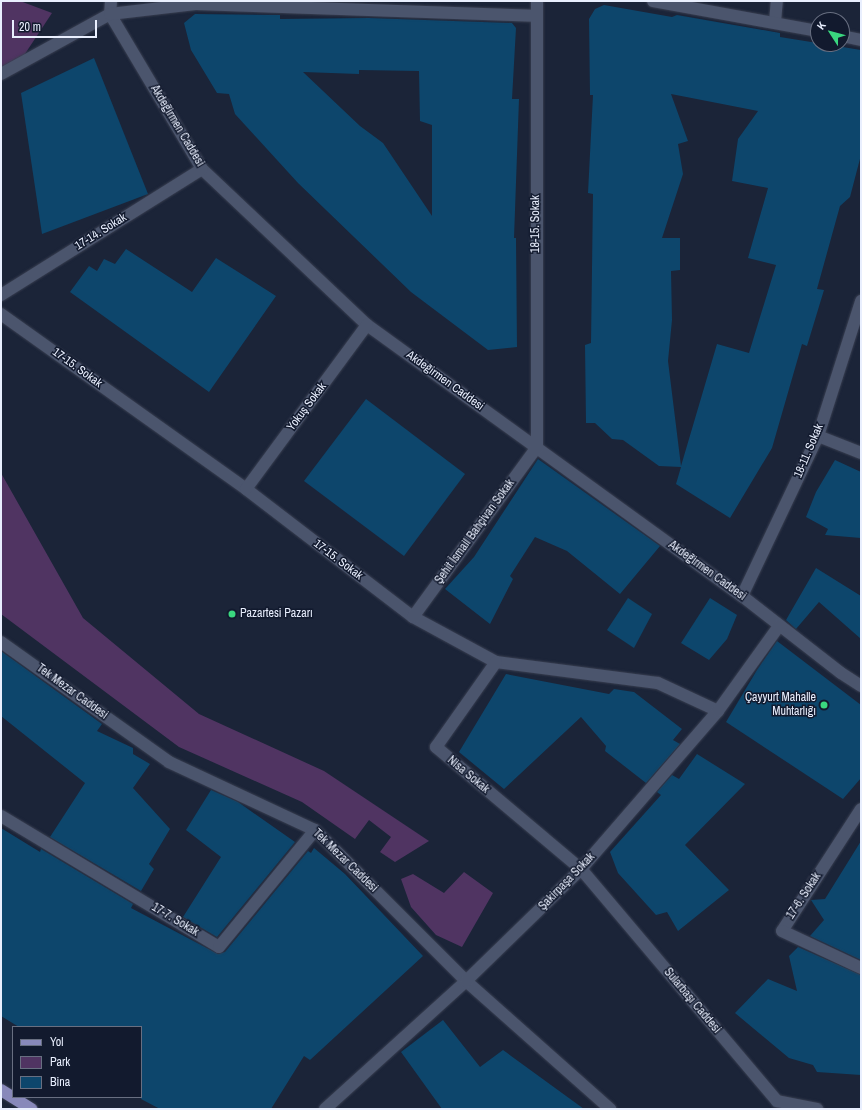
<!DOCTYPE html>
<html>
<head>
<meta charset="utf-8">
<style>
	body { margin:0 }
	#map { position:relative; width:862px; height:1110px; overflow:hidden; background:#1b2438; font-family:"Archivo Narrow",sans-serif }
	div>[style] { position:absolute }
	.green>* { inset:0; background:#503462 }
	.building>* { inset:0; background:#0d466c }
	.roads { filter:drop-shadow(0 0 1px #383e50) drop-shadow(0 0 1px #383e50) }
	.street>* { height:12px; margin:-6px; padding:0 6px; transform-origin:6px; border-radius:6px; background:#4b556d }
	.secondary>* { height:12px; margin:-6px; padding:0 6px; transform-origin:6px; border-radius:6px; background:#4b556d }
	.primary>* { height:12px; margin:-6px; padding:0 6px; transform-origin:6px; border-radius:6px; background:#8889ba }
	.dots>* { width:11px; height:11px; translate:-50% -50%; box-sizing:border-box; border:2px solid #121a2e; border-radius:50% }
	span { translate:-50% -50%; white-space:nowrap; text-align:center; line-height:1.15; -webkit-text-stroke:3px #121a2e; paint-order:stroke }
	.street-label { font-size:12px; color:#e9effe }
	.poi-label { font-size:12px; color:#e9effe }
	.left { translate:0 -50%; text-align:left }
	.right { translate:-100% -50%; text-align:right }
	.frame { position:absolute; inset:0; border:2px solid #e9effe; pointer-events:none }
	.legend { position:absolute; left:12px; top:1026px; width:130px; height:72px; box-sizing:border-box; background:#121a2e; border:1px solid #686f81; margin:0; padding:5px 7px; list-style:none; font-size:12px; color:#e9effe }
	.legend li { display:flex; align-items:center; gap:8px; height:20px }
	.legend b { width:20px; border:1px solid #686f81 }
	.north { position:absolute; left:810px; top:12px; width:40px; height:40px; box-sizing:border-box; background:#121a2e; border:1px solid #686f81; border-radius:50%; rotate:306deg; font-size:11px; font-weight:700; line-height:16px; text-align:center; color:#e9effe }
	.north::after { content:''; display:block; margin:auto; width:14px; height:18px; background:#3ad77f; clip-path:polygon(50% 0,100% 100%,50% 72%,0 100%) }
	.scale { position:absolute; left:12px; top:20px; width:85px; height:18px; box-sizing:border-box; border:2px solid #e9effe; border-top:0; padding-left:5px; font-size:12px; line-height:14px; white-space:nowrap; color:#e9effe; -webkit-text-stroke:3px #121a2e; paint-order:stroke }
</style>
</head>
<body>
<div id="map">
	<div class="green">
		<i style="clip-path:polygon(1px 1px,20px 1px,52px 13px,13px 72px,1px 75px)"></i>
		<i style="clip-path:polygon(1px 473px,83px 618px,199px 714px,324px 771px,429px 841px,395px 862px,380px 852px,391px 837px,369px 820px,355px 839px,302px 802px,179px 747px,1px 614px)"></i>
		<i style="clip-path:polygon(464px 872px,493px 893px,462px 947px,436px 935px,411px 907px,401px 879px,413px 874px,444px 893px)"></i>
	</div>
	<div class="building">
		<i style="clip-path:polygon(evenodd,604px 5px,672px 17px,677px 15px,780px 33px,780px 37px,861px 50px,861px 155px,850px 197px,840px 206px,817px 289px,824px 290px,807px 346px,802px 344px,772px 448px,730px 518px,676px 484px,681px 467px,659px 466px,623px 440px,612px 439px,595px 423px,586px 423px,585px 345px,591px 343px,593px 194px,588px 193px,593px 95px,590px 95px,589px 19px,595px 9px,604px 5px,671px 94px,758px 111px,738px 139px,732px 181px,768px 188px,748px 258px,776px 265px,749px 353px,717px 344px,681px 466px,668px 361px,672px 320px,671px 271px,680px 270px,680px 238px,662px 238px,683px 174px,678px 144px,688px 141px,671px 94px)"></i>
		<i style="clip-path:polygon(evenodd,195px 14px,280px 15px,280px 19px,369px 18px,512px 23px,516px 28px,512px 99px,519px 99px,514px 238px,516px 238px,517px 347px,488px 350px,411px 292px,298px 183px,235px 114px,229px 94px,217px 93px,191px 50px,184px 23px,195px 14px,359px 70px,419px 71px,420px 121px,432px 125px,432px 216px,383px 143px,360px 126px,303px 72px,359px 74px,359px 70px)"></i>
		<i style="clip-path:polygon(94px 58px,148px 194px,42px 234px,21px 93px)"></i>
		<i style="clip-path:polygon(126px 249px,192px 292px,216px 258px,276px 296px,209px 392px,70px 292px,89px 266px,97px 271px,104px 259px,115px 264px)"></i>
		<i style="clip-path:polygon(366px 399px,465px 474px,404px 556px,304px 481px)"></i>
		<i style="clip-path:polygon(538px 459px,660px 546px,620px 594px,567px 551px,535px 537px,510px 576px,513px 579px,490px 624px,445px 589px,474px 557px)"></i>
		<i style="clip-path:polygon(835px 460px,861px 472px,861px 538px,825px 535px,828px 529px,806px 517px,816px 492px)"></i>
		<i style="clip-path:polygon(816px 568px,861px 596px,861px 639px,819px 602px,796px 629px,786px 620px)"></i>
		<i style="clip-path:polygon(628px 598px,652px 614px,634px 648px,607px 630px)"></i>
		<i style="clip-path:polygon(710px 598px,737px 615px,727px 639px,709px 660px,681px 643px)"></i>
		<i style="clip-path:polygon(777px 641px,861px 705px,861px 778px,843px 799px,726px 722px,757px 670px)"></i>
		<i style="clip-path:polygon(1px 651px,102px 724px,97px 731px,133px 748px,133px 754px,150px 764px,133px 788px,170px 829px,149px 864px,154px 869px,141px 891px,50px 837px,85px 783px,1px 716px)"></i>
		<i style="clip-path:polygon(506px 674px,609px 694px,614px 689px,634px 692px,682px 729px,673px 740px,680px 744px,646px 783px,605px 751px,606px 746px,581px 717px,504px 789px,459px 752px)"></i>
		<i style="clip-path:polygon(697px 754px,745px 784px,685px 845px,729px 890px,678px 931px,667px 912px,656px 915px,618px 873px,610px 852px,661px 795px,657px 792px,672px 775px,679px 779px)"></i>
		<i style="clip-path:polygon(211px 790px,238px 802px,295px 842px,217px 937px,183px 917px,221px 857px,186px 830px)"></i>
		<i style="clip-path:polygon(1px 828px,40px 852px,41px 849px,133px 904px,131px 908px,218px 954px,225px 952px,308px 851px,311px 853px,314px 848px,345px 874px,423px 956px,310px 1060px,304px 1056px,271px 1109px,160px 1109px,141px 1099px,141px 1027px,19px 1027px,1px 1016px)"></i>
		<i style="clip-path:polygon(861px 841px,861px 960px,810px 936px,824px 920px,811px 900px,825px 899px)"></i>
		<i style="clip-path:polygon(798px 947px,861px 975px,861px 1075px,817px 1072px,813px 1065px,789px 1058px,735px 1013px,768px 979px,797px 991px,789px 956px)"></i>
		<i style="clip-path:polygon(443px 1020px,480px 1067px,503px 1050px,584px 1109px,442px 1109px,401px 1052px)"></i>
	</div>
	<div class="roads">
		<div class="street">
			<i style="left:111px;top:1px;width:13px;rotate:94deg"></i>
			<i style="left:110px;top:14px;width:180px;rotate:59.3deg"></i>
			<i style="left:202px;top:169px;width:227px;rotate:43.4deg"></i>
			<i style="left:367px;top:325px;width:463px;rotate:35.9deg"></i>
			<i style="left:742px;top:596px;width:125px;rotate:37.9deg"></i>
			<i style="left:841px;top:673px;width:24px;rotate:33deg"></i>
			<i style="left:775px;top:22px;width:21px;rotate:-85deg"></i>
			<i style="left:1px;top:74px;width:124px;rotate:-28.8deg"></i>
			<i style="left:110px;top:14px;width:86px;rotate:-6.7deg"></i>
			<i style="left:195px;top:4px;width:340px;rotate:2deg"></i>
			<i style="left:1px;top:295px;width:237px;rotate:-32.1deg"></i>
			<i style="left:1px;top:314px;width:301px;rotate:35.5deg"></i>
			<i style="left:246px;top:489px;width:210px;rotate:37.5deg"></i>
			<i style="left:413px;top:617px;width:94px;rotate:28.5deg"></i>
			<i style="left:496px;top:662px;width:163px;rotate:7.4deg"></i>
			<i style="left:658px;top:683px;width:66px;rotate:25deg"></i>
			<i style="left:818px;top:436px;width:46px;rotate:21.6deg"></i>
			<i style="left:246px;top:489px;width:204px;rotate:-53.6deg"></i>
			<i style="left:742px;top:596px;width:177px;rotate:-64.6deg"></i>
			<i style="left:818px;top:436px;width:142px;rotate:-72.3deg"></i>
			<i style="left:413px;top:617px;width:210px;rotate:-53.9deg"></i>
			<i style="left:537px;top:447px;width:446px;rotate:-90deg"></i>
			<i style="left:1px;top:642px;width:206px;rotate:35.5deg"></i>
			<i style="left:169px;top:762px;width:161px;rotate:25deg"></i>
			<i style="left:315px;top:830px;width:214px;rotate:45deg"></i>
			<i style="left:466px;top:981px;width:193px;rotate:41.6deg"></i>
			<i style="left:496px;top:662px;width:104px;rotate:125.2deg"></i>
			<i style="left:436px;top:747px;width:189px;rotate:40.1deg"></i>
			<i style="left:581px;top:869px;width:304px;rotate:49.8deg"></i>
			<i style="left:777px;top:1101px;width:41px;rotate:11.3deg"></i>
			<i style="left:861px;top:809px;width:145px;rotate:122.9deg"></i>
			<i style="left:782px;top:931px;width:87px;rotate:25.1deg"></i>
			<i style="left:1px;top:816px;width:254px;rotate:31deg"></i>
			<i style="left:219px;top:947px;width:151px;rotate:-50.6deg"></i>
			<i style="left:325px;top:1109px;width:190px;rotate:-42.2deg"></i>
			<i style="left:466px;top:981px;width:161px;rotate:-44.2deg"></i>
			<i style="left:581px;top:869px;width:209px;rotate:-49.1deg"></i>
			<i style="left:718px;top:711px;width:105px;rotate:-54.3deg"></i>
		</div>
		<div class="secondary">
			<i style="left:653px;top:1px;width:168px;rotate:10.3deg"></i>
			<i style="left:842px;top:36px;width:19px;rotate:12deg"></i>
		</div>
		<div class="primary">
			<i style="left:1px;top:1090px;width:36px;rotate:32deg"></i>
		</div>
	</div>
	<div class="dots">
		<i style="left:232px;top:614px;background:#3ad77f"></i>
		<i style="left:824px;top:705px;background:#3ad77f"></i>
	</div>
	<div class="street-label">
		<span style="left:177px;top:126px;rotate:59deg">Akdeğirmen Caddesi</span>
		<span style="left:536px;top:224px;rotate:-90deg">18-15. Sokak</span>
		<span style="left:101px;top:232px;rotate:-32deg">17-14. Sokak</span>
		<span style="left:77px;top:368px;rotate:36deg">17-15. Sokak</span>
		<span style="left:445px;top:381px;rotate:36deg">Akdeğirmen Caddesi</span>
		<span style="left:307px;top:407px;rotate:-53deg">Yokuş Sokak</span>
		<span style="left:809px;top:451px;rotate:-67deg">18-11. Sokak</span>
		<span style="left:475px;top:532px;rotate:-54deg">Şehit İsmail Bahçivan Sokak</span>
		<span style="left:338px;top:560px;rotate:37deg">17-15. Sokak</span>
		<span style="left:707px;top:571px;rotate:36deg">Akdeğirmen Caddesi</span>
		<span style="left:72px;top:692px;rotate:36deg">Tek Mezar Caddesi</span>
		<span style="left:468px;top:775px;rotate:40deg">Nisa Sokak</span>
		<span style="left:345px;top:861px;rotate:44deg">Tek Mezar Caddesi</span>
		<span style="left:567px;top:882px;rotate:-46deg">Şakirpaşa Sokak</span>
		<span style="left:804px;top:896px;rotate:-57deg">17-6. Sokak</span>
		<span style="left:175px;top:920px;rotate:31deg">17-7. Sokak</span>
		<span style="left:692px;top:1001px;rotate:50deg">Sularbaşı Caddesi</span>
	</div>
	<div class="poi-label">
		<span class="left" style="left:240px;top:614px">Pazartesi Pazarı</span>
		<span class="right" style="left:816px;top:705px">Çayyurt Mahalle<br>Muhtarlığı</span>
	</div>
	<div class="frame"></div>
	<ul class="legend">
	<li><b style="height:5px;background:#8889ba"></b>Yol</li>
	<li><b style="height:11px;background:#503462"></b>Park</li>
	<li><b style="height:11px;background:#0d466c"></b>Bina</li>
	</ul>
	<div class="north">K</div>
	<div class="scale">20 m</div>
</div>
</body>
</html>
